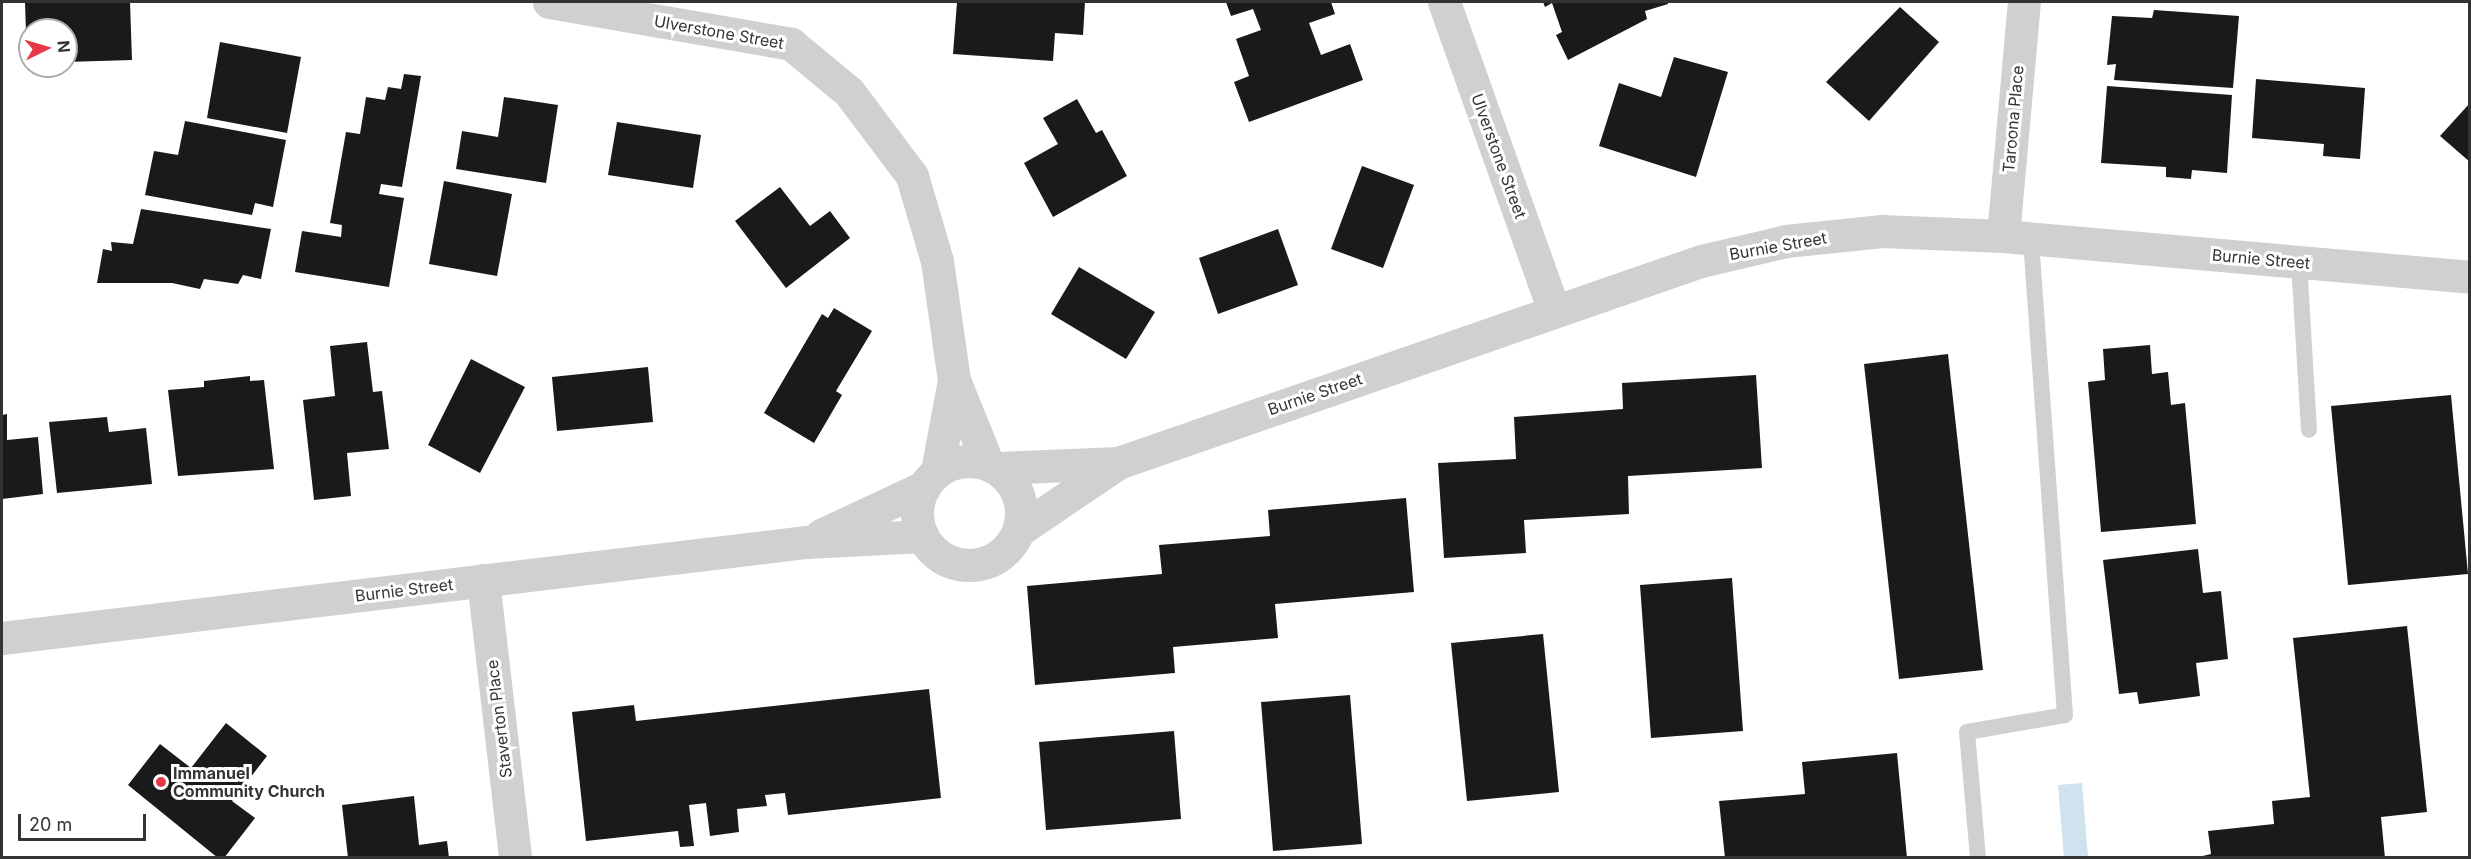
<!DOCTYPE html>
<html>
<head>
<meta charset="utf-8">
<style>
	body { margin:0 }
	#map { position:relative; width:2471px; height:859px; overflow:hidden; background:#fff; font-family:Inter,sans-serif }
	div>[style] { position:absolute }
	.water>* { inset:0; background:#cfe2ee }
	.building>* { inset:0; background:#1a1a1a }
	.service>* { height:16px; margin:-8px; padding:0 8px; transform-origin:8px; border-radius:8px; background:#d0d0d0 }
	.minor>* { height:33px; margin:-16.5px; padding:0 16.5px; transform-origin:16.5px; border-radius:16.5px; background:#d0d0d0 }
	.tertiary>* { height:33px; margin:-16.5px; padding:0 16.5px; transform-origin:16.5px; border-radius:16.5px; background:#d0d0d0 }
	.tertiary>.ring { margin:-16.5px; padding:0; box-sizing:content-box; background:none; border:33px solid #d0d0d0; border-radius:50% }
	.dots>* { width:16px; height:16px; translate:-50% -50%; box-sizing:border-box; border:3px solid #fff; border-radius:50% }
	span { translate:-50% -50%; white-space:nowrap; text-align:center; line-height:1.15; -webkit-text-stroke:6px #fff; paint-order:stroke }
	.street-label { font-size:16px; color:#333 }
	.poi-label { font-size:16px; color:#333; font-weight:700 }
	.left { translate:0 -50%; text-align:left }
	.frame { position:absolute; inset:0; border:3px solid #333; pointer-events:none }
	.north { position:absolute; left:18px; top:18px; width:60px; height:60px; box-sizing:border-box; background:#fff; border:2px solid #adadad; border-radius:50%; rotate:85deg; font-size:16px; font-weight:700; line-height:24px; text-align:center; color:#333 }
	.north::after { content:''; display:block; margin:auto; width:21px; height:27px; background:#e63946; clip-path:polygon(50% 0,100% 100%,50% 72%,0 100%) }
	.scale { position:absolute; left:18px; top:814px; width:128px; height:27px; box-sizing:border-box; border:3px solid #333; border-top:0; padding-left:8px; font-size:18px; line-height:21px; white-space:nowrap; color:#333; -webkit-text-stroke:4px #fff; paint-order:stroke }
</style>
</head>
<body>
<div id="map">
	<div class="water">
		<i style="clip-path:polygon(2082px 783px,2088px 857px,2064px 857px,2058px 785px)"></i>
	</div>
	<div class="building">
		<i style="clip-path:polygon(25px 2px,130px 2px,132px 60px,66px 62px,66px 30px,30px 30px,27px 64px)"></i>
		<i style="clip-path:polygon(957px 2px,1085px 2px,1083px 35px,1055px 33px,1053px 61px,953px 54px)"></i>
		<i style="clip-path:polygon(1226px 2px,1331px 2px,1335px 14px,1309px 23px,1321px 55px,1350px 44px,1363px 80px,1249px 122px,1234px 82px,1249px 76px,1236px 39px,1261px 30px,1253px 9px,1231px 16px)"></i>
		<i style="clip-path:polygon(1543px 2px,1668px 2px,1668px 4px,1645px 11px,1647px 19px,1568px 60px,1556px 35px,1562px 32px,1552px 3px,1545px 7px)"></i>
		<i style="clip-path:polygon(1900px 7px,1939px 42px,1869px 121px,1826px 82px)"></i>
		<i style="clip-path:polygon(2154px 10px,2239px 16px,2233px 88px,2114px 80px,2116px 64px,2107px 65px,2112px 16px,2152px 18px)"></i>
		<i style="clip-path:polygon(220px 42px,301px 57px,287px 133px,207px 118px)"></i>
		<i style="clip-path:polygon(1674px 57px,1728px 72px,1696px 177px,1599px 146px,1619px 83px,1661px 97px)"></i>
		<i style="clip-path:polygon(404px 74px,421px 76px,402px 187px,381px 184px,379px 194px,404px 198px,389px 287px,295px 272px,302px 231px,341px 237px,342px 225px,330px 223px,346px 132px,360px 134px,366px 97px,385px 100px,388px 87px,401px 89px)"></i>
		<i style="clip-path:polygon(2256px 79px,2365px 88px,2360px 159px,2323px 156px,2324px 144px,2252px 138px)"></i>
		<i style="clip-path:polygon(2107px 86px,2232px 95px,2227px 173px,2192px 170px,2191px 179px,2166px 177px,2166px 167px,2101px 163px)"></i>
		<i style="clip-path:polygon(504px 97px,558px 105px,546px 183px,456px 169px,462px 131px,498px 137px)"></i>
		<i style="clip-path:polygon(1077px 99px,1096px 133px,1102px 130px,1127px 176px,1053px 217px,1024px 163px,1058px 144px,1043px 118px)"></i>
		<i style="clip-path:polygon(2470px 103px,2470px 162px,2440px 136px)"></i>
		<i style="clip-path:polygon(185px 121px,286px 140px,273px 207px,255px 203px,252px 215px,145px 195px,154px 151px,178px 155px)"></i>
		<i style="clip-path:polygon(617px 122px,701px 135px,693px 188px,608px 175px)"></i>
		<i style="clip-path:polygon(1362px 166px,1414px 185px,1383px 268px,1331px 249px)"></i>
		<i style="clip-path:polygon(444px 181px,512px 194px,497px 276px,429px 264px)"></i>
		<i style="clip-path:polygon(780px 187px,810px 226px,830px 211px,850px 238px,786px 288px,735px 221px)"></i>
		<i style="clip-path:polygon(141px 209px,271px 229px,261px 279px,243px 275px,238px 284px,204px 279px,200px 289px,172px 283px,97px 283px,103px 249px,112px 251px,111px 242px,133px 244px)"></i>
		<i style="clip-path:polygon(1278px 229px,1298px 285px,1218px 314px,1199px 258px)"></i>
		<i style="clip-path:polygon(1079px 267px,1155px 312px,1126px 359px,1051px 314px)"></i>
		<i style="clip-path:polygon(834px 308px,872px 331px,836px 391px,842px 395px,814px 443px,764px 413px,822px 314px,828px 318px)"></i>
		<i style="clip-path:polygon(367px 342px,373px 392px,382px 391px,389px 449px,347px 453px,351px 496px,314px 500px,303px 400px,335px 396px,330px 346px)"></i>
		<i style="clip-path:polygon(2150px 345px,2152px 374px,2168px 372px,2171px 405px,2185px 403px,2196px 524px,2101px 532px,2088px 382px,2105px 380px,2103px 349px)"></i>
		<i style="clip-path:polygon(1948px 354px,1983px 670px,1899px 679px,1864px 364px)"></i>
		<i style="clip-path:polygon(471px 359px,525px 387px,480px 473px,428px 445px)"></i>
		<i style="clip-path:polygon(648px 367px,653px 422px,557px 431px,552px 377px)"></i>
		<i style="clip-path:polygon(1756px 375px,1762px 468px,1628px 476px,1629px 514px,1524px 520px,1526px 553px,1444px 558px,1438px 463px,1516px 459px,1514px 417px,1623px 409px,1622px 383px)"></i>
		<i style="clip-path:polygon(250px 376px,250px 381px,264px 380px,274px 469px,178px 476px,168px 390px,204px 387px,204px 381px)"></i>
		<i style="clip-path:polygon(2451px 395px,2468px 574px,2348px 585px,2331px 406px)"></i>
		<i style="clip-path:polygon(7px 414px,7px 440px,38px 437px,43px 494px,2px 499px,2px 415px)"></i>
		<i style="clip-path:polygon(107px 417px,109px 432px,146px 428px,152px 484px,57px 493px,49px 422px)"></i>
		<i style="clip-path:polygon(1406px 498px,1414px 592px,1275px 604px,1278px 638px,1173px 647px,1175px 673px,1035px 685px,1027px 586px,1162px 574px,1159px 545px,1270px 536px,1268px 510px)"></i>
		<i style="clip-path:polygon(2198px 549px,2203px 593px,2221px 591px,2228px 659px,2196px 663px,2200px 696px,2139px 704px,2137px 692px,2119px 694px,2103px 560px)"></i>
		<i style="clip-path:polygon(1732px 578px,1743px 731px,1651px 738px,1640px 585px)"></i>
		<i style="clip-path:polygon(2407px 626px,2427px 812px,2381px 817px,2385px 858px,2194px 858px,2211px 854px,2208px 831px,2274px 824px,2272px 801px,2310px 797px,2293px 638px)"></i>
		<i style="clip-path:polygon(1543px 634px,1559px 792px,1467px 801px,1451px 643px)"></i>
		<i style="clip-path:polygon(929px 689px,941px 798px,788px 815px,785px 793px,765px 795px,767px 806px,737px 809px,739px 832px,710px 836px,706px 803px,689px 805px,694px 846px,680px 847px,678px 831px,586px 841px,572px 712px,634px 705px,636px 721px)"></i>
		<i style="clip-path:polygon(1350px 695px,1362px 844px,1273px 851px,1261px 702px)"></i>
		<i style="clip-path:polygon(226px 723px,267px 756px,232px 801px,255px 818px,224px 858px,218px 858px,128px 785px,160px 744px,191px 768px)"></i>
		<i style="clip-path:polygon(1174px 731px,1181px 819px,1046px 830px,1039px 742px)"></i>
		<i style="clip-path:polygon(1897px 753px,1907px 858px,1725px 858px,1719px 801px,1805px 794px,1802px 762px)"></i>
		<i style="clip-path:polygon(414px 796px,419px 845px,447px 841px,449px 858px,348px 858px,342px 805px)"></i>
	</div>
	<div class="service">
		<i style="left:2299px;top:262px;width:168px;rotate:86.6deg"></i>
		<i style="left:1978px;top:858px;width:126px;rotate:-95deg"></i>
		<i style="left:1967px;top:732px;width:99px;rotate:-9.8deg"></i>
		<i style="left:2065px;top:715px;width:477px;rotate:-94.1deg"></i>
	</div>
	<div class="minor">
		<i style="left:549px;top:2px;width:246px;rotate:9.8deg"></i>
		<i style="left:791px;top:44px;width:75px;rotate:39.6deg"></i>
		<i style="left:849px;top:92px;width:105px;rotate:53.1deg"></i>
		<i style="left:912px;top:176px;width:89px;rotate:73.6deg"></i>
		<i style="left:937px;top:261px;width:120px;rotate:81.9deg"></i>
		<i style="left:954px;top:380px;width:91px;rotate:68deg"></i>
		<i style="left:1444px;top:2px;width:328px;rotate:70.4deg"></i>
		<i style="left:2003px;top:236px;width:235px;rotate:-84.9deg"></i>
		<i style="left:937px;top:471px;width:93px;rotate:-79.4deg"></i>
		<i style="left:483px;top:580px;width:280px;rotate:83.4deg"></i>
	</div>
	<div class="tertiary">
		<i class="ring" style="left:917px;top:461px;width:71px;height:71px"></i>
		<i style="left:997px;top:468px;width:121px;rotate:-2.4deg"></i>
		<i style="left:1019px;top:530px;width:120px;rotate:-34.1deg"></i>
		<i style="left:1118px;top:463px;width:617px;rotate:-19.11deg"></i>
		<i style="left:1701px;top:261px;width:87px;rotate:-13.2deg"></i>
		<i style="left:1786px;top:241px;width:97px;rotate:-5.9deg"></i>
		<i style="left:1882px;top:231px;width:121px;rotate:2.4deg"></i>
		<i style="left:2003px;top:236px;width:469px;rotate:5deg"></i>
		<i style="left:821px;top:535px;width:114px;rotate:-25deg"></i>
		<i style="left:2px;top:638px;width:810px;rotate:-6.81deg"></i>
		<i style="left:806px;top:542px;width:117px;rotate:-2.9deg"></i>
	</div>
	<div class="dots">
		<i style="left:161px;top:782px;background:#e63946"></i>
	</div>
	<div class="street-label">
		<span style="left:719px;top:32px;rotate:10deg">Ulverstone Street</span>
		<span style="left:2013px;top:119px;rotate:-85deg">Taroona Place</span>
		<span style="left:1499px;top:156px;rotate:70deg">Ulverstone Street</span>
		<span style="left:1778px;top:246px;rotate:-10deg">Burnie Street</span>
		<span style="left:2261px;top:259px;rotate:5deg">Burnie Street</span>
		<span style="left:1315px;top:394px;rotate:-19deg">Burnie Street</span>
		<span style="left:404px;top:590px;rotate:-7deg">Burnie Street</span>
		<span style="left:499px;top:719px;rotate:-97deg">Staverton Place</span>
	</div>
	<div class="poi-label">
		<span class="left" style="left:173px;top:782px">Immanuel<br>Community Church</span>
	</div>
	<div class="frame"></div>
	<div class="north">N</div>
	<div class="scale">20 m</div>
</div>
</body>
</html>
